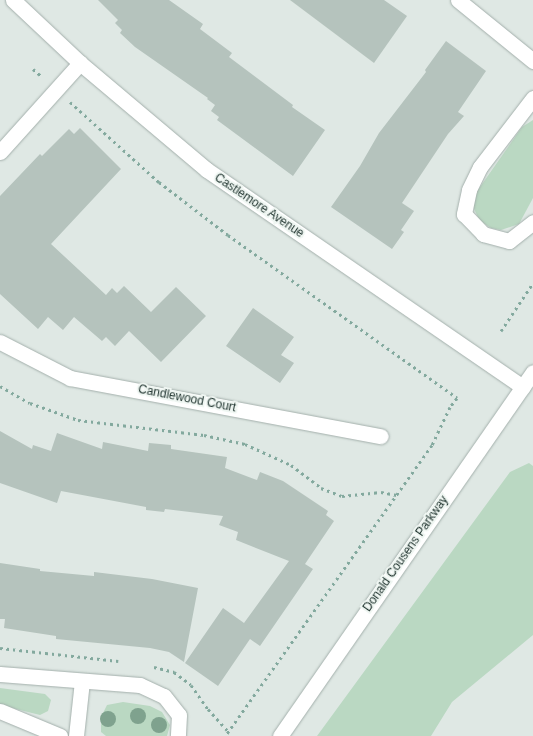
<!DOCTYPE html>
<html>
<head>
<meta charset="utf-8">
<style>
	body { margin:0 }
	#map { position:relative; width:533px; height:736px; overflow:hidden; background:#dfe8e4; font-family:Helvetica,sans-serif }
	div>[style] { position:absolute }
	.green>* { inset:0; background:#bad8c2 }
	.building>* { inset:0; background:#b5c3bd }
	.path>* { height:3px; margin-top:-1.5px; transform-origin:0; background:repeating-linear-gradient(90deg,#83a99e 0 2.5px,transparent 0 6.5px) }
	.roads { filter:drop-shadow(0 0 1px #a3afab) drop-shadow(0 0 1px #a3afab) }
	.street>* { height:15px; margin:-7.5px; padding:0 7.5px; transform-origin:7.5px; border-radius:7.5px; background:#fff }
	.secondary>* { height:15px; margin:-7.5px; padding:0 7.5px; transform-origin:7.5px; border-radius:7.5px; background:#fff }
	.trees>* { width:16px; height:16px; margin:-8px; border-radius:50%; background:#7fa28e }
	span { translate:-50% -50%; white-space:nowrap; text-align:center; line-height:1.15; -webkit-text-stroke:4px #eff6f2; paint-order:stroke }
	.street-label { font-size:12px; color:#223631 }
</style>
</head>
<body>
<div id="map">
	<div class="green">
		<i style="clip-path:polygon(533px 120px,533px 198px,519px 224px,501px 230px,491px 228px,480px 221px,474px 209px,473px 197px,522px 127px)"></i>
		<i style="clip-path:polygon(529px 463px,533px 466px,533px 635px,452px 702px,431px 736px,317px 736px,510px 472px)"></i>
		<i style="clip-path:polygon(0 688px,45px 694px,51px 700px,48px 711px,40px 715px,0 705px)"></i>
		<i style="clip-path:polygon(123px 702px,150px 706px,162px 712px,170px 725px,167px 736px,106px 736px,101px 732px,101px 717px,107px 705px)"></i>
	</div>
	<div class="building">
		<i style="clip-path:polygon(98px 0,169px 0,203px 24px,200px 29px,232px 53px,229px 57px,293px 105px,292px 107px,325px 130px,293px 176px,217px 120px,219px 117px,211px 111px,215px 105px,207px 99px,208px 98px,135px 47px,120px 33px,122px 30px,115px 23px,118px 20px)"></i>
		<i style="clip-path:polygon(290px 0,384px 0,407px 16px,374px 63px)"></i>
		<i style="clip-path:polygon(446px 41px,486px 71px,458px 112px,464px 116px,448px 134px,402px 203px,414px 211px,401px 230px,404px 232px,392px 249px,331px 207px,360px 166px,379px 133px,426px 72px,425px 70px)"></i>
		<i style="clip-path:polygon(80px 128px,121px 169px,51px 244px,106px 295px,112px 288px,117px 293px,124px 286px,151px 312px,176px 287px,206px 316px,161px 362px,129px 331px,115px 346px,106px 337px,102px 341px,74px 317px,63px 330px,48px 317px,38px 329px,0 294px,0 196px,40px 154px,42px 156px,69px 129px,74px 134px)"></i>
		<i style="clip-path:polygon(253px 308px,294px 337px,281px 355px,294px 363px,280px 383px,226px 346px)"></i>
		<i style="clip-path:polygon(0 431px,32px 449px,33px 445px,51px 451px,57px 433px,102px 449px,103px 442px,148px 451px,149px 443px,171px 445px,171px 449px,227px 457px,225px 468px,257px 480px,260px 472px,283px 481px,328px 511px,326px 515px,334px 521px,305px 564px,313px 569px,260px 646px,250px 639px,218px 686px,185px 663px,223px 608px,244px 623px,289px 561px,236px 540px,238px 532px,219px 525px,223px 516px,165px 509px,164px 512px,146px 510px,146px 507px,61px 491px,57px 503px,0 483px)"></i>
		<i style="clip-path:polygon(0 563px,40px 569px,40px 571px,94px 576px,94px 572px,152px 579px,198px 588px,184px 662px,169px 652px,150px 648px,56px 639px,56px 636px,4px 628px,5px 619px,0 619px)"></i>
	</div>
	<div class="path">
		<i style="left:33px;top:69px;width:11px;rotate:41deg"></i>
		<i style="left:70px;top:102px;width:120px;rotate:42deg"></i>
		<i style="left:159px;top:182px;width:87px;rotate:37.5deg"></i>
		<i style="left:228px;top:235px;width:281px;rotate:35.4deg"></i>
		<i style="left:457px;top:398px;width:11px;rotate:128deg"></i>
		<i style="left:450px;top:407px;width:42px;rotate:115.3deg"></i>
		<i style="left:432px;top:445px;width:357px;rotate:125.4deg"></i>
		<i style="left:501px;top:331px;width:58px;rotate:-56.3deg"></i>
		<i style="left:0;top:386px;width:34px;rotate:30deg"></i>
		<i style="left:30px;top:403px;width:51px;rotate:19.5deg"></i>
		<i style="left:78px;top:420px;width:127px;rotate:6.8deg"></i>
		<i style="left:204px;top:435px;width:42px;rotate:12.4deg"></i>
		<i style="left:245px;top:444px;width:51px;rotate:24.5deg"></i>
		<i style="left:291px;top:465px;width:38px;rotate:37deg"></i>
		<i style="left:321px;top:488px;width:22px;rotate:21deg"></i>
		<i style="left:342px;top:496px;width:39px;rotate:-6deg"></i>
		<i style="left:381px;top:492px;width:16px;rotate:11deg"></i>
		<i style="left:0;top:648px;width:119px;rotate:6.3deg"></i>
		<i style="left:154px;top:667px;width:21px;rotate:14deg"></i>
		<i style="left:174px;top:672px;width:21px;rotate:37deg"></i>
		<i style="left:191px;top:685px;width:29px;rotate:55deg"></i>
		<i style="left:208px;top:709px;width:30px;rotate:48deg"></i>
	</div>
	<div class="roads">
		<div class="street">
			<i style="left:458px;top:0;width:97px;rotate:39.1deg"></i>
			<i style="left:533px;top:98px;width:87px;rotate:127.5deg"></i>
			<i style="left:480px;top:167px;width:25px;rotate:116deg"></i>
			<i style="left:469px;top:190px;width:25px;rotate:102deg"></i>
			<i style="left:464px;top:214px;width:28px;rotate:46deg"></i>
			<i style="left:483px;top:234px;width:27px;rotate:15deg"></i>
			<i style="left:509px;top:241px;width:31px;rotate:-38deg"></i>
			<i style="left:0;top:152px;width:120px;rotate:-48deg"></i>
			<i style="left:0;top:342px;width:79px;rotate:27.2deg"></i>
			<i style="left:70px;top:378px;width:316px;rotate:10.6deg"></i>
			<i style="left:0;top:674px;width:140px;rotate:4.5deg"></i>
			<i style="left:140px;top:685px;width:26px;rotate:25deg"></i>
			<i style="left:164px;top:696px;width:24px;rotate:52deg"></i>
			<i style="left:179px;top:715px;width:21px;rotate:93deg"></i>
			<i style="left:0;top:711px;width:65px;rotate:22.6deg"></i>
			<i style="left:76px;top:736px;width:55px;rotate:-83.8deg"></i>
		</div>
		<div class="secondary">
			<i style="left:13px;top:0;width:92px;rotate:43.2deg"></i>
			<i style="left:80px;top:63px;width:166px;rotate:40.1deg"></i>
			<i style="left:207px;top:170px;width:383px;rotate:34.5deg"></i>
			<i style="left:280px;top:736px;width:443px;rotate:-55.2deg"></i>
		</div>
	</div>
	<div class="trees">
		<i style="left:138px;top:716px"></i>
		<i style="left:108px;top:719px"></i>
		<i style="left:159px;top:725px"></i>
	</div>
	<div class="street-label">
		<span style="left:259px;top:206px;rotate:34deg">Castlemore Avenue</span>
		<span style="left:187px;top:399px;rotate:11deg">Candlewood Court</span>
		<span style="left:406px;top:554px;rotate:-55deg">Donald Cousens Parkway</span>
	</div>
</div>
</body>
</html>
